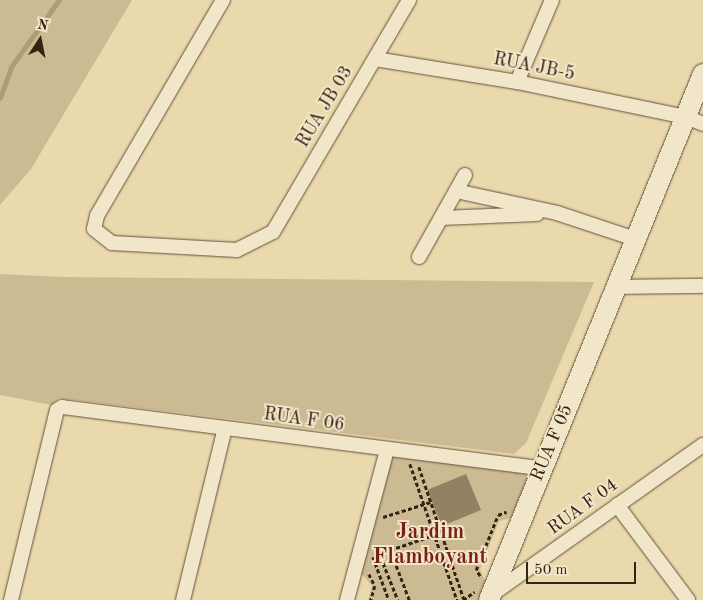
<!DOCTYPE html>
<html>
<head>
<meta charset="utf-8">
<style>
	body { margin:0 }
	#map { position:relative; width:703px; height:600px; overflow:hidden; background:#ead9ad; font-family:"Old Standard TT",serif }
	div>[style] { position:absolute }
	.green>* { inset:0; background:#ccba93 }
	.stream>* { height:4.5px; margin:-2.25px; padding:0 2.25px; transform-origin:2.25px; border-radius:2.25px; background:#ad9b79 }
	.building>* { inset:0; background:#948163 }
	.path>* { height:2.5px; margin-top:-1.25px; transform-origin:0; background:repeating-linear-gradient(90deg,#372213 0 4px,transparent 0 6.5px) }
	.roads { filter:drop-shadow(0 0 1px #64503a) drop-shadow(0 0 1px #64503a) }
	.street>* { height:14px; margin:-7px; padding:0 7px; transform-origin:7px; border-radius:7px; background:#f1e6ca }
	.secondary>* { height:20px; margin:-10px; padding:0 10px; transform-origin:10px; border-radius:10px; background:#f1e6ca }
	span { translate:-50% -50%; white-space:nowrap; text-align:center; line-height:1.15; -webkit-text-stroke:4px #f1e6ca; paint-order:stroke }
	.street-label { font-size:18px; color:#372213 }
	.district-label { font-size:22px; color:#7a1f14; font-weight:700 }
	.north { position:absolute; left:15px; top:15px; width:50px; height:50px; -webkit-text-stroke:4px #f1e6ca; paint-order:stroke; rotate:11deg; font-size:14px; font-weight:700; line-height:20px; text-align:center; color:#372213 }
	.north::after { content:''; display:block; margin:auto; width:18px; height:22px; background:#372213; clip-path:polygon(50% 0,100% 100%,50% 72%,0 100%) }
	.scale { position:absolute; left:526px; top:562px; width:110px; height:22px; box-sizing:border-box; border:2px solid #372213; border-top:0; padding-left:6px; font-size:15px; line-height:18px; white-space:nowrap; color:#372213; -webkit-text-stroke:4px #f1e6ca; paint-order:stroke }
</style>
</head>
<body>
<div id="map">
	<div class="green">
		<i style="clip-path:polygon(0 0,132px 0,31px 169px,0 205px)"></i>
		<i style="clip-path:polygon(0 274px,62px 277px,594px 282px,526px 443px,514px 454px,58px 398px,52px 405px,0 395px)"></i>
		<i style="clip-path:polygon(387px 450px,541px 468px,522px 515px,499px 521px,480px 569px,491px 595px,484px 600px,368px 600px,372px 586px,356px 567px)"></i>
	</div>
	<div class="stream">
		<i style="left:0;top:98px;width:33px;rotate:-70deg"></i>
		<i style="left:11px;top:67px;width:82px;rotate:-54.4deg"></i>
	</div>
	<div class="building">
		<i style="clip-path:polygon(466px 474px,481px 510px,442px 526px,427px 490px)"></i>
	</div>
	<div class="path">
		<i style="left:410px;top:464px;width:144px;rotate:70.9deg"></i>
		<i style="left:419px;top:467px;width:139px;rotate:71.2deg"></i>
		<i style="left:383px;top:517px;width:50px;rotate:-17.4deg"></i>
		<i style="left:376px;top:545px;width:59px;rotate:68.2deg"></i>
		<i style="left:373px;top:557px;width:46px;rotate:69.6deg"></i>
		<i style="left:369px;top:574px;width:13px;rotate:63deg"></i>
		<i style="left:375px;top:586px;width:15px;rotate:106deg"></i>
		<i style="left:480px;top:576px;width:7px;rotate:-124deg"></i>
		<i style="left:476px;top:570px;width:59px;rotate:-68.2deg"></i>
		<i style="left:498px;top:515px;width:9px;rotate:-21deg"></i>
		<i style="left:409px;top:600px;width:53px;rotate:-110.8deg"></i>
		<i style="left:390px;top:550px;width:46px;rotate:-18.8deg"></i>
		<i style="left:463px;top:600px;width:14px;rotate:-36deg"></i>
	</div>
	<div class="roads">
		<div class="street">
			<i style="left:223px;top:0;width:250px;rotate:120.3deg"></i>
			<i style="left:97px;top:216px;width:13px;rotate:103deg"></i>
			<i style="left:94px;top:229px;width:23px;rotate:38deg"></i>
			<i style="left:112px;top:243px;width:125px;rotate:3.2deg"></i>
			<i style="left:237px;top:250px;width:40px;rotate:-26.6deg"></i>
			<i style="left:273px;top:232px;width:269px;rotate:-59.6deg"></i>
			<i style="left:375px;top:59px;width:144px;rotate:9.2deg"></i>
			<i style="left:517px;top:82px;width:173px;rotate:11.7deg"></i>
			<i style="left:686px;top:117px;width:18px;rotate:22deg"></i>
			<i style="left:517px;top:82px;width:89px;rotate:-66.9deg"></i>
			<i style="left:456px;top:191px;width:103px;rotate:12.3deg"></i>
			<i style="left:557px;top:213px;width:82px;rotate:18.4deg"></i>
			<i style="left:441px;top:218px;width:96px;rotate:-2.4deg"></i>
			<i style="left:419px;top:257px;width:94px;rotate:-60.7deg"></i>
			<i style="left:617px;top:287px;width:86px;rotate:-0.7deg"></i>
			<i style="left:617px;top:505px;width:119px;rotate:53.2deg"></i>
			<i style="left:491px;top:595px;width:260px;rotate:-35.3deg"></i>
			<i style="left:11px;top:600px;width:195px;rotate:-76.4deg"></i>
			<i style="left:57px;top:410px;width:6px;rotate:-31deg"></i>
			<i style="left:62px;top:407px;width:483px;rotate:7.3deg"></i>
			<i style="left:183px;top:600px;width:177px;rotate:-76.3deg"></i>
			<i style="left:347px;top:600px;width:155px;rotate:-75.1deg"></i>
		</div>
		<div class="secondary">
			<i style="left:489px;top:600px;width:568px;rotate:-67.86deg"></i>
		</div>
	</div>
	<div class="street-label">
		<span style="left:534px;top:67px;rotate:11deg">RUA JB-5</span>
		<span style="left:325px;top:107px;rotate:-59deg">RUA JB 03</span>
		<span style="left:304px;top:420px;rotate:8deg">RUA F 06</span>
		<span style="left:552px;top:443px;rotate:-67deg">RUA F 05</span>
		<span style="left:583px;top:507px;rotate:-36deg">RUA F 04</span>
	</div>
	<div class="district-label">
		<span style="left:430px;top:545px">Jardim<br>Flamboyant</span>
	</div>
	<div class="north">N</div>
	<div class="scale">50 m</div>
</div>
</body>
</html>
